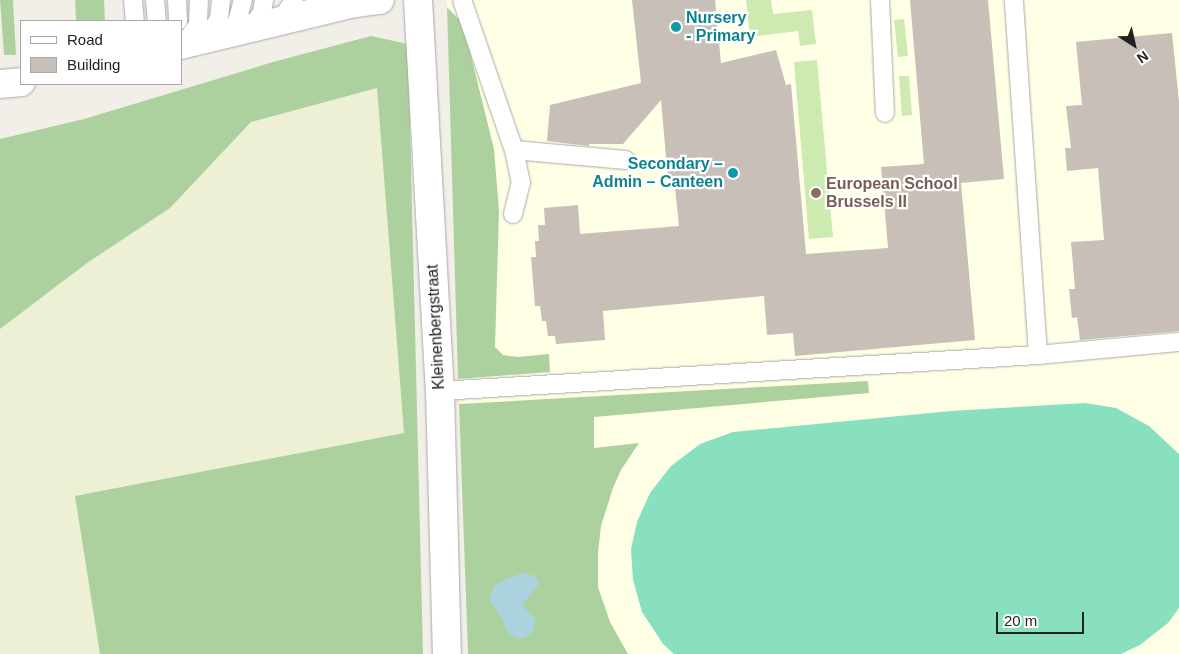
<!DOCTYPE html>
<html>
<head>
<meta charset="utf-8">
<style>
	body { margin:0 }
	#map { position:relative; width:1179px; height:654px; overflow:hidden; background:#f2efe9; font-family:Arial,sans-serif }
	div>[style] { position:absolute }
	.education>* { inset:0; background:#ffffe5 }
	.farmland>* { inset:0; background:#eef0d5 }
	.grass>* { inset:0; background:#cdebb0 }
	.forest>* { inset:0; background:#add19e }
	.pitch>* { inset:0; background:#88e0be }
	.water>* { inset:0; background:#aad3df }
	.building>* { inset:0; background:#c7bfb8 }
	.roads { filter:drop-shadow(0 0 1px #a9a9a9) drop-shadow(0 0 1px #a9a9a9) }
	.service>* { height:18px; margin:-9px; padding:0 9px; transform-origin:9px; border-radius:9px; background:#fff }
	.minor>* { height:28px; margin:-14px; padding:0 14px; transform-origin:14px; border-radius:14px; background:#fff }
	.dots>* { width:14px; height:14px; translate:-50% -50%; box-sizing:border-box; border:2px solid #fff; border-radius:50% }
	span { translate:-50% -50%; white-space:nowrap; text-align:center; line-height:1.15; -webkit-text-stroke:4.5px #fff; paint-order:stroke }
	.culture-label { font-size:16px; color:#0d838f; font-weight:700 }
	.left { translate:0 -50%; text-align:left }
	.right { translate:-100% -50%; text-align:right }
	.education-label { font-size:16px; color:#785e54; font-weight:700 }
	.street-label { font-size:16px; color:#222 }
	.legend { position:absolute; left:20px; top:20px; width:162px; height:65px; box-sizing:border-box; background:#fff; border:1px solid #a7a7a7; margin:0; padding:6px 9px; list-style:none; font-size:15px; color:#222 }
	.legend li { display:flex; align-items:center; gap:10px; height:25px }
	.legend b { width:25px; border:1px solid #a7a7a7 }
	.north { position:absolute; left:1109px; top:20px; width:50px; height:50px; -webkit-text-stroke:4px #fff; paint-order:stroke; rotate:145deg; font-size:14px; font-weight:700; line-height:20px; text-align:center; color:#222 }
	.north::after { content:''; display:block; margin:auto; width:18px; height:22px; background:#222; clip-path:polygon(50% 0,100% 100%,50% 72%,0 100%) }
	.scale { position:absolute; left:996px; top:612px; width:88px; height:22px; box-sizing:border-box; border:2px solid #222; border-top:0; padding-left:6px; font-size:15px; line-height:18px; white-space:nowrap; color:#222; -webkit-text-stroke:4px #fff; paint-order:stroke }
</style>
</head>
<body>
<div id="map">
	<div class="education">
		<i style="clip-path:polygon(447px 0,1179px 0,1179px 654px,468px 654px)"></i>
	</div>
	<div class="farmland">
		<i style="clip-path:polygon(377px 88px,404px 434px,76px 496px,100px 654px,0 654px,0 329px,87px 263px,170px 208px,251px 122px)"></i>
	</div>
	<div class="grass">
		<i style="clip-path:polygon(746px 0,771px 0,773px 14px,812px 10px,816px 44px,800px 46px,798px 31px,750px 37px)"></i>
		<i style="clip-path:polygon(904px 19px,908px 56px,898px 57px,894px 20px)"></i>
		<i style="clip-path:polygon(817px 60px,833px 237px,809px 239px,794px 62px)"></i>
		<i style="clip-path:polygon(899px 76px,909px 76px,912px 115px,902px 116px)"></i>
	</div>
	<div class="forest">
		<i style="clip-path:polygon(0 0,13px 0,16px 55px,4px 55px)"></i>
		<i style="clip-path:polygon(75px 0,104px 0,105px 21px,76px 21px)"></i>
		<i style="clip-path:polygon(447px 7px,463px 24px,494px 149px,499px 211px,495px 347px,503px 355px,518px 357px,549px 354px,550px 372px,458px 379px)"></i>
		<i style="clip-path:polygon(371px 36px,408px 44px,423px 654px,100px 654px,75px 496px,404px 433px,377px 88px,251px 122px,170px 208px,87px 263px,0 329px,0 139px,84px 119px,273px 62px)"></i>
		<i style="clip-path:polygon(868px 381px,869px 393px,594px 417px,594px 448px,639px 443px,621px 470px,613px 488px,601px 526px,598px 553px,598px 587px,610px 622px,628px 654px,468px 654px,459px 404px)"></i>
	</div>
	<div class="pitch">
		<i style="clip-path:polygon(1085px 403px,1116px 408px,1149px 426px,1179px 454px,1179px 608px,1168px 623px,1140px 645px,1121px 654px,674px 654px,663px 644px,642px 612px,633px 580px,631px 549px,637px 522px,650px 493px,671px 466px,700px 444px,733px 432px,951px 411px)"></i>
	</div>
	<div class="water">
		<i style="clip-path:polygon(522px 573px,535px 576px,539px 584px,522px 605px,536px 620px,532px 633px,523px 639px,508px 634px,503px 620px,490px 600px,492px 590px,496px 584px)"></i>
	</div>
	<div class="building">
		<i style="clip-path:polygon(632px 0,715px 0,721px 63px,776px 50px,786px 85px,791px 84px,806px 254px,888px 248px,881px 167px,924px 164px,910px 0,988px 0,1004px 179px,961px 183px,975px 340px,795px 356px,793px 333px,767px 335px,764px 296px,603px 311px,605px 340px,556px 344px,555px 336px,548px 336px,546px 321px,542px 321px,540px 306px,535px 306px,531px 257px,536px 257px,535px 241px,539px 241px,538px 225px,545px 225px,544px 208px,578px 205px,580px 234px,679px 226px,674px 179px,668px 180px,661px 100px,623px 144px,589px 144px,589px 146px,547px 141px,550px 105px,641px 83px)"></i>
		<i style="clip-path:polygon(1172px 33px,1179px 102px,1179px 331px,1080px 340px,1077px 317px,1072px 318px,1069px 289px,1075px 289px,1071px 242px,1104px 240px,1098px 168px,1067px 171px,1065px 148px,1071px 148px,1066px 106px,1082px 105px,1076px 42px)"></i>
	</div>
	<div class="roads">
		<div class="service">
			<i style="left:133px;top:0;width:21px;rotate:85deg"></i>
			<i style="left:155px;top:0;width:21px;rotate:85deg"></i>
			<i style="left:177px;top:0;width:21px;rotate:87deg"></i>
			<i style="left:462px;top:0;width:159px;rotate:70.9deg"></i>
			<i style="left:514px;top:150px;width:112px;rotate:5.1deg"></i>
			<i style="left:880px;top:0;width:113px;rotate:87.5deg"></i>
			<i style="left:280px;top:21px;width:25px;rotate:-56deg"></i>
			<i style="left:250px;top:28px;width:19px;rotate:-51deg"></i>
			<i style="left:262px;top:13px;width:13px;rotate:-81deg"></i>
			<i style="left:226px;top:34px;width:16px;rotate:-47deg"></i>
			<i style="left:237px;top:22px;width:23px;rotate:-75deg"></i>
			<i style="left:206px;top:39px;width:24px;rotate:-57deg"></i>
			<i style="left:219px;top:19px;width:19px;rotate:-84deg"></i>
			<i style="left:184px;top:44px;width:24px;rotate:-54deg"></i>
			<i style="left:198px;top:25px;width:25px;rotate:-88deg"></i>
			<i style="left:513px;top:214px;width:32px;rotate:-76deg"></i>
			<i style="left:521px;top:183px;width:34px;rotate:-102deg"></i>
			<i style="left:1038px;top:355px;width:142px;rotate:-5.3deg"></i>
			<i style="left:440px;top:391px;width:599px;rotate:-3.45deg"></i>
			<i style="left:1038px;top:355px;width:356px;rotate:-93.9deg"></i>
		</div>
		<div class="minor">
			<i style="left:418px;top:0;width:392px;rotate:86.8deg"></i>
			<i style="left:440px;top:391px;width:263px;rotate:88.5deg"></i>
			<i style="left:181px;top:45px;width:179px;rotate:-13.6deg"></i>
			<i style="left:355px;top:3px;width:25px;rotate:-7deg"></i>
			<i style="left:0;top:84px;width:21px;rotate:-5deg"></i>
		</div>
	</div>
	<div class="dots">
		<i style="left:676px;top:27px;background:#0f9aa8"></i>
		<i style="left:733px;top:173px;background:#0f9aa8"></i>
		<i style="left:816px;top:193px;background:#8d6e63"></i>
	</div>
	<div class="culture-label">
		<span class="left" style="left:686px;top:27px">Nursery<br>- Primary</span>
		<span class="right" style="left:723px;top:173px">Secondary –<br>Admin – Canteen</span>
	</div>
	<div class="education-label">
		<span class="left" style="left:826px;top:193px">European School<br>Brussels II</span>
	</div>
	<div class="street-label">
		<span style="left:436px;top:327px;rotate:-93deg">Kleinenbergstraat</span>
	</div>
	<ul class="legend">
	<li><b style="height:6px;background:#fff"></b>Road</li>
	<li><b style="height:14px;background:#c7bfb8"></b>Building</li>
	</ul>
	<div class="north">N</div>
	<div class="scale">20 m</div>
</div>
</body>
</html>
